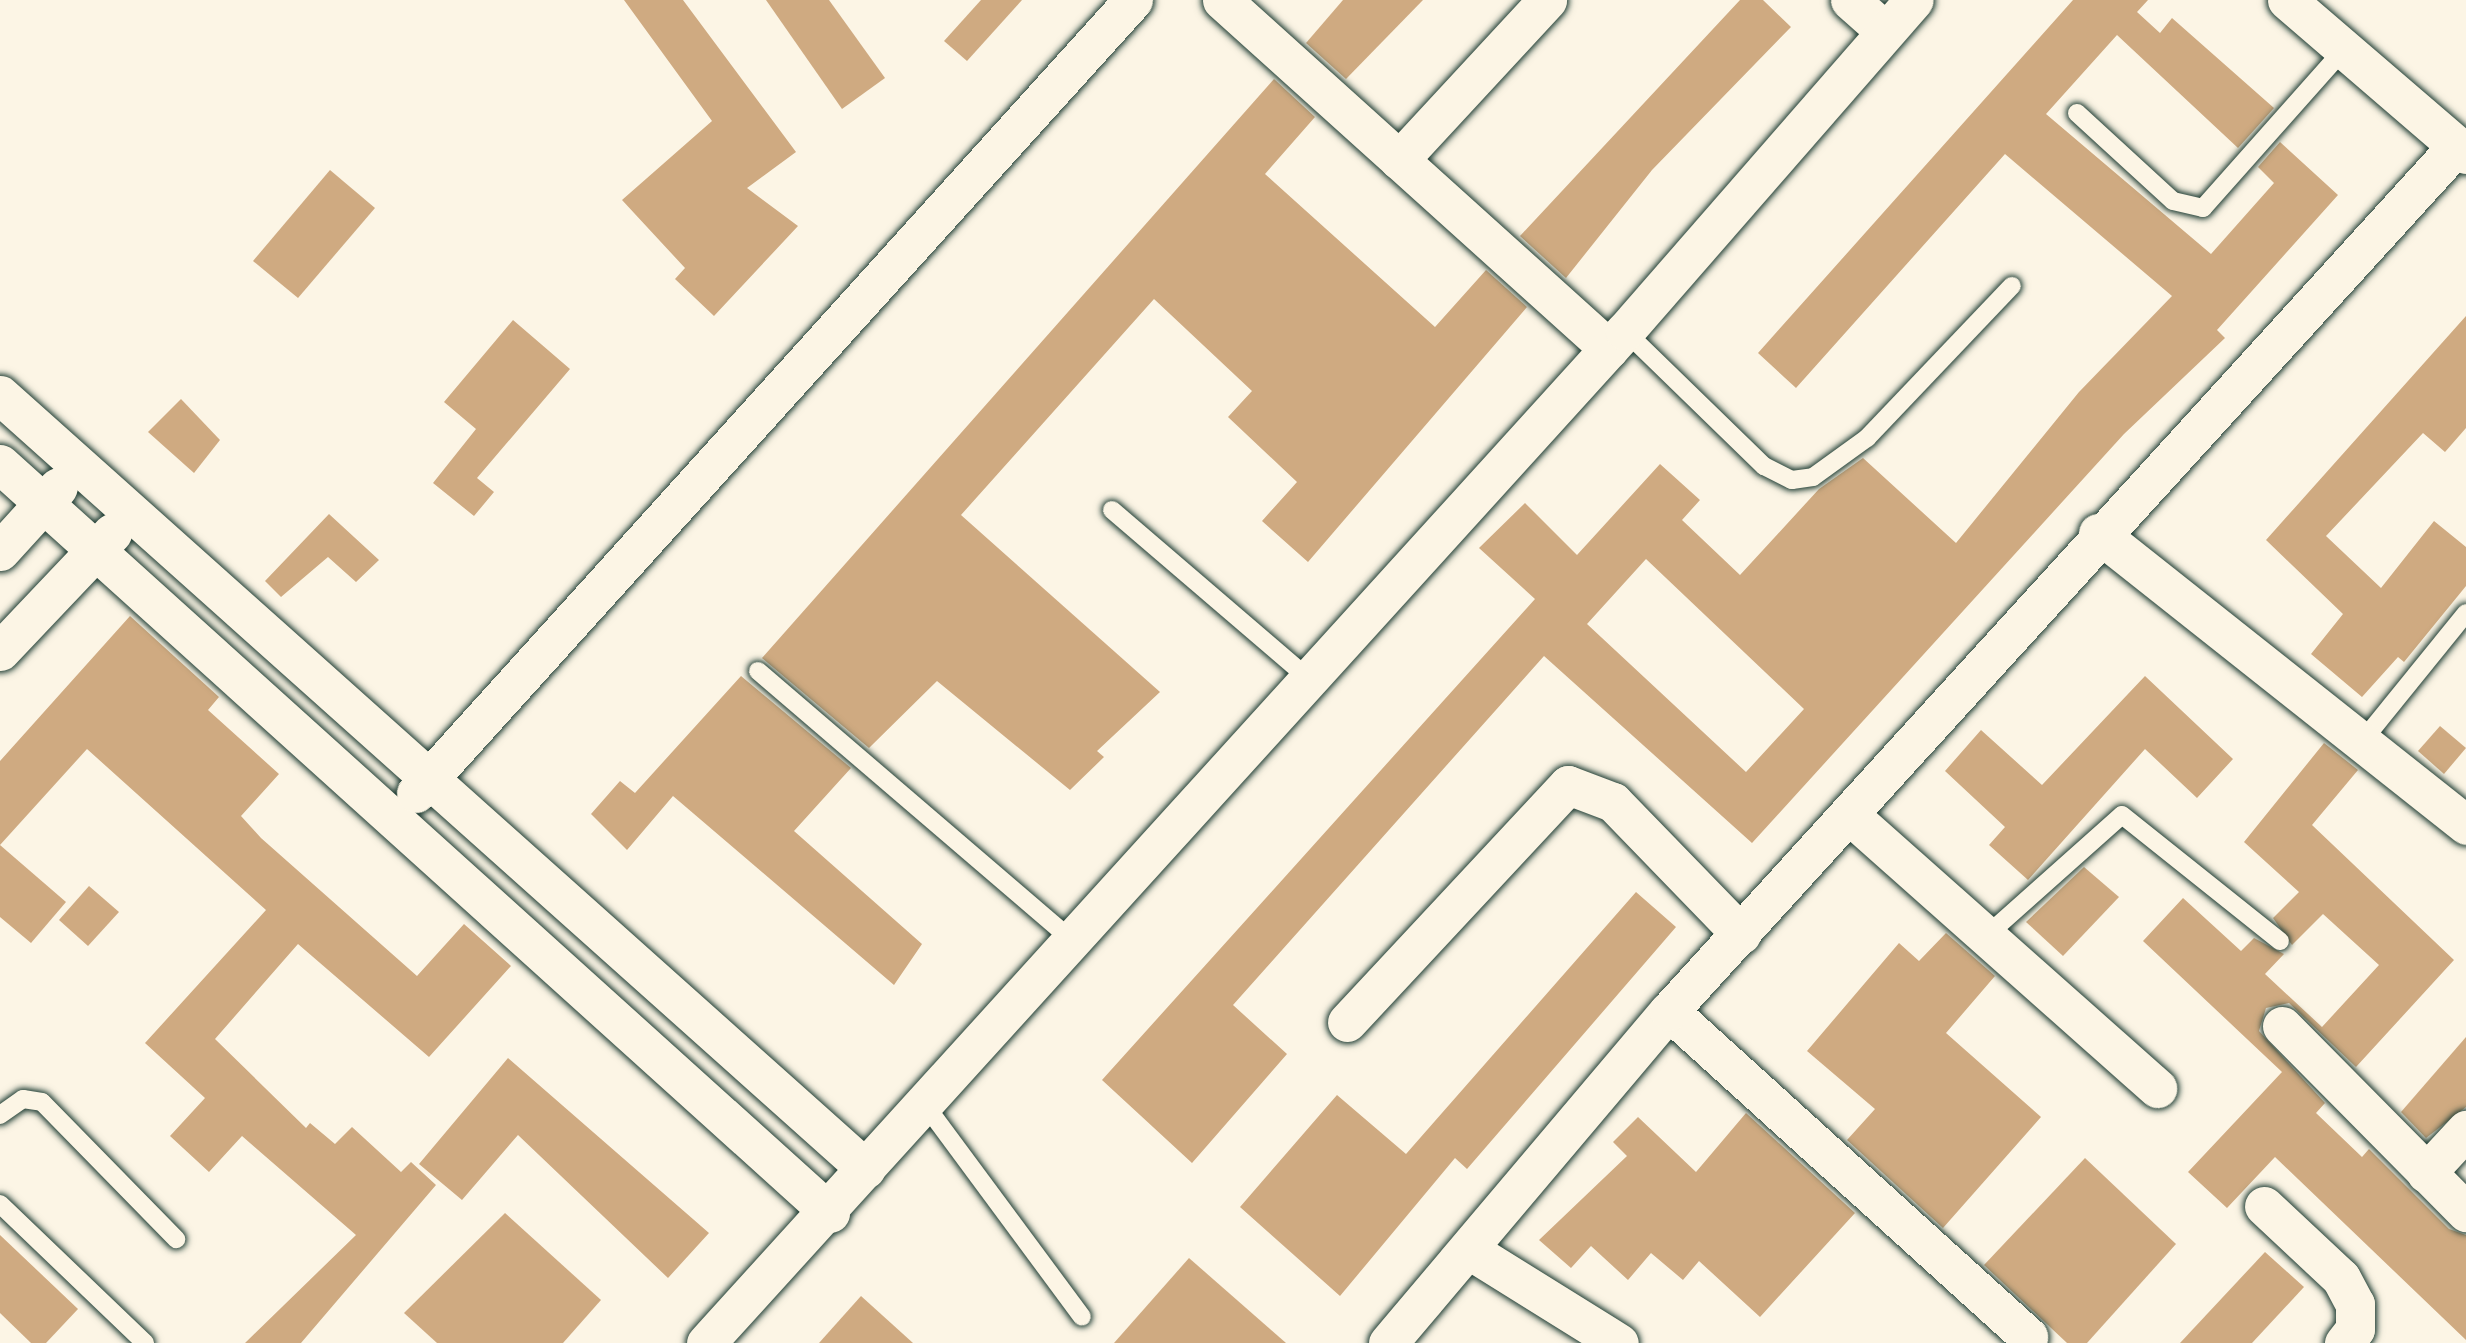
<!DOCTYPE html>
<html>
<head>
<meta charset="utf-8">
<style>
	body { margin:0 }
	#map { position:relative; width:2466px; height:1343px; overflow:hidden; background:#fcf5e5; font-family:"Gochi Hand",sans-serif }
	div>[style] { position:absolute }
	.building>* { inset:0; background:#cfaa81 }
	.roads { filter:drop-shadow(0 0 3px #1f3d34) drop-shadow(0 0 3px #1f3d34) }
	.lane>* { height:18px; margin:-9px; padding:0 9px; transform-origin:9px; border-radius:9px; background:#fcf5e5 }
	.street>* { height:39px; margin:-19.5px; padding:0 19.5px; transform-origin:19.5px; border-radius:19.5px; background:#fcf5e5 }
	span { translate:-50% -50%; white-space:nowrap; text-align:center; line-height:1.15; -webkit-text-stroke:9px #fcf5e5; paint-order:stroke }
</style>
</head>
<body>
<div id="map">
	<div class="building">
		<i style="clip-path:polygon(624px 0,683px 0,796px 152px,747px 188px,798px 226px,714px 316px,675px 279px,685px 268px,622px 200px,712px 121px)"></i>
		<i style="clip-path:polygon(766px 0,829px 0,885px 78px,842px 109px)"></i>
		<i style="clip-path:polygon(981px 0,1022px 0,967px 61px,944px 41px)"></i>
		<i style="clip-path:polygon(1343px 0,1423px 0,1346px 79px,1306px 43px)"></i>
		<i style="clip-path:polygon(1740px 0,1763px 0,1791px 27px,1652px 170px,1566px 278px,1520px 236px)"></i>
		<i style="clip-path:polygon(evenodd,2073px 0,2148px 0,2137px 12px,2160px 33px,2172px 18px,2274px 108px,2238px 148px,2117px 35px,2046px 114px,2211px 254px,2274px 183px,2258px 167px,2280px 142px,2338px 195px,2217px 330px,2225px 338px,2124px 434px,1752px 843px,1544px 656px,1233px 1005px,1287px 1054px,1192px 1163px,1102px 1080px,1535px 599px,1479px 548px,1525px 503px,1577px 555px,1660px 464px,1700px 500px,1682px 520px,1740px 575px,1819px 489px,1863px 458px,1956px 543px,2079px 392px,2172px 296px,2005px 154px,1796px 388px,1758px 353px,2073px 0,1646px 559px,1804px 709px,1746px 772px,1587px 624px,1646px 559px)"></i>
		<i style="clip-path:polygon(1274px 79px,1315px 117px,1265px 174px,1435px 327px,1486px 270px,1527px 307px,1308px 562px,1262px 521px,1297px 482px,1228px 417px,1252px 391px,1154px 299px,961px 515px,1160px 692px,1097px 751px,1104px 757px,1070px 790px,937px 681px,869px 748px,762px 658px)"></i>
		<i style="clip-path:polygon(330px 170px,375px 208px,298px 298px,253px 261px)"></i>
		<i style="clip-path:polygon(2466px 316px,2466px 428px,2445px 452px,2423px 433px,2326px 536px,2381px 588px,2434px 521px,2466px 547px,2466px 586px,2404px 662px,2398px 657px,2362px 697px,2311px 654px,2343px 614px,2266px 540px)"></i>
		<i style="clip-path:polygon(513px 320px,570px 369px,477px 478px,494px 492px,474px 516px,433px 483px,476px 429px,444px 402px)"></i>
		<i style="clip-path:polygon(181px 399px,220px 440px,194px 473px,148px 432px)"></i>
		<i style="clip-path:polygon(329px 514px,379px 560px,356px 582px,328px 557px,281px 597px,265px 581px)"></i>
		<i style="clip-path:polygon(130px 616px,219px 697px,208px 710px,279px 774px,241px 816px,261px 838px,417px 976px,464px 924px,511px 966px,429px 1057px,298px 944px,215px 1039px,306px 1128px,310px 1123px,335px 1144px,352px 1127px,401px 1172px,411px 1162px,436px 1185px,301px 1343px,245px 1343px,356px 1235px,242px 1136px,209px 1172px,170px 1136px,205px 1098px,145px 1043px,266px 910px,87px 749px,0 845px,0 761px)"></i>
		<i style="clip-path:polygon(741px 676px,851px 768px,794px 831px,922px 944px,894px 985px,673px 796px,627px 850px,591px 814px,620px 781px,635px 793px)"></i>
		<i style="clip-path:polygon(2145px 676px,2233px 759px,2197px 798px,2145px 749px,2028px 880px,1989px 845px,2005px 827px,1945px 771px,1981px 730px,2042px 785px)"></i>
		<i style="clip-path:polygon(2440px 726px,2466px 748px,2444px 774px,2418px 751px)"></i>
		<i style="clip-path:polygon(2324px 743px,2358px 770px,2312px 825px,2454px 960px,2356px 1067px,2289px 1003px,2266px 1008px,2259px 1031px,2325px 1103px,2316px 1113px,2362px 1157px,2369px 1149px,2449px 1229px,2466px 1235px,2466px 1340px,2275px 1157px,2227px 1208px,2188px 1172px,2282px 1072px,2143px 941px,2183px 898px,2241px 951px,2254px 938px,2284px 954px,2265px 974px,2322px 1027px,2379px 965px,2323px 914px,2292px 945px,2273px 918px,2299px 892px,2244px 842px)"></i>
		<i style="clip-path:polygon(0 845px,66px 902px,31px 943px,0 917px)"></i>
		<i style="clip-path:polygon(2084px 867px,2119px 897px,2063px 956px,2026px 922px)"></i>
		<i style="clip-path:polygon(89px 886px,119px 912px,88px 946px,59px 920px)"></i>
		<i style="clip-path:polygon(1636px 892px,1676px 927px,1467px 1169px,1455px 1158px,1340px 1296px,1240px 1207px,1337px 1095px,1406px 1154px)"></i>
		<i style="clip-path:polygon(1946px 933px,1995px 976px,1946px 1033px,2041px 1117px,1943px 1228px,1847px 1140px,1875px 1109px,1807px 1051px,1899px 943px,1919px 961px)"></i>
		<i style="clip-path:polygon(2466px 1037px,2466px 1107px,2426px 1138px,2401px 1112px)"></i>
		<i style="clip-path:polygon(508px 1058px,709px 1233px,668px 1278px,518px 1135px,462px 1200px,419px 1164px)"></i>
		<i style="clip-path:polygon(1746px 1113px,1855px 1213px,1760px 1317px,1699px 1261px,1683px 1280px,1651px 1253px,1628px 1280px,1591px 1246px,1571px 1268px,1539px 1240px,1627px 1156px,1613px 1142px,1638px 1117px,1696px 1172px)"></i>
		<i style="clip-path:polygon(2085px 1158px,2176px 1244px,2087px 1343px,2067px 1343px,1984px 1265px)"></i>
		<i style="clip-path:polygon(505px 1213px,601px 1300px,563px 1343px,437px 1343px,404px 1313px)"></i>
		<i style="clip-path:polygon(0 1235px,78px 1309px,46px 1343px,31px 1343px,0 1313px)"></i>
		<i style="clip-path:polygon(2265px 1252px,2304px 1287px,2252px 1343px,2180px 1343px)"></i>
		<i style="clip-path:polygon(1189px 1258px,1286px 1343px,1114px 1343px)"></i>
		<i style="clip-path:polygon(861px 1296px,913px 1343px,819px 1343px)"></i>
	</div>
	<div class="roads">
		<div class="lane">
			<i style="left:2077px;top:113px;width:130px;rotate:42.5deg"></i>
			<i style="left:2173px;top:201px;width:31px;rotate:13deg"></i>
			<i style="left:2203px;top:208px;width:214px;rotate:-48.4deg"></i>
			<i style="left:1625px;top:331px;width:194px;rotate:44.2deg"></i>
			<i style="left:1764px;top:466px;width:31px;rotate:27deg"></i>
			<i style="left:1792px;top:480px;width:21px;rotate:-8deg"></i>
			<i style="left:1813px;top:477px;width:67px;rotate:-35.8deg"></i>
			<i style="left:1867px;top:438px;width:210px;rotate:-46.4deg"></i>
			<i style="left:1112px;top:510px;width:258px;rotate:40.6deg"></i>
			<i style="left:758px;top:671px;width:412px;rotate:40.6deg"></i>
			<i style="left:2364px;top:739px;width:162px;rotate:-51deg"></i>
			<i style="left:1985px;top:937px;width:183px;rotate:-41.7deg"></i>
			<i style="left:2122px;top:815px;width:202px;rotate:38.6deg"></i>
			<i style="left:926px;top:1106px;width:262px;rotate:53.5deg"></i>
			<i style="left:0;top:1115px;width:28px;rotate:-35deg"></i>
			<i style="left:23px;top:1099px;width:19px;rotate:9deg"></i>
			<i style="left:42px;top:1102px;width:192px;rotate:45.6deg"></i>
			<i style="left:0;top:1204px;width:201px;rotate:43.8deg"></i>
		</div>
		<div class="street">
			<i style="left:1222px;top:0;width:521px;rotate:42.04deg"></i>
			<i style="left:1850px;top:0;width:47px;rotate:41.5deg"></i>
			<i style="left:2287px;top:0;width:236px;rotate:40.7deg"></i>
			<i style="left:1399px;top:160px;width:218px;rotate:-47.2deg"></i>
			<i style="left:0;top:395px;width:1161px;rotate:41.79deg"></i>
			<i style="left:0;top:464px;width:1118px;rotate:42.06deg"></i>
			<i style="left:2098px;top:533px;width:470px;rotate:38.4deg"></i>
			<i style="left:0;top:551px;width:86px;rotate:-47.8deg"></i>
			<i style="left:0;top:651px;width:163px;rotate:-46.5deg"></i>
			<i style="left:416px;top:793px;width:1069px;rotate:-47.88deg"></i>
			<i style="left:1853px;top:818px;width:407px;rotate:41.6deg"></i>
			<i style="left:1669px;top:1011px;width:485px;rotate:42.2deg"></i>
			<i style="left:1347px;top:1022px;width:324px;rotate:-47deg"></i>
			<i style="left:1568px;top:785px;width:48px;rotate:20.7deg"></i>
			<i style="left:1613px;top:802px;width:184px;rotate:45.9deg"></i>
			<i style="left:2282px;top:1026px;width:262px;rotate:45.3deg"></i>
			<i style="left:2426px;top:1173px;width:59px;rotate:-47.1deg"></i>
			<i style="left:2264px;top:1206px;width:105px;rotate:43.1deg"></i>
			<i style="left:2341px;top:1278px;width:30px;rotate:62deg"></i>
			<i style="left:2355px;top:1304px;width:25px;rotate:90deg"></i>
			<i style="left:2355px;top:1329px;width:18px;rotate:128deg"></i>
			<i style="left:1471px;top:1251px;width:174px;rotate:31.9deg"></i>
			<i style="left:706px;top:1343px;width:1367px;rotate:-47.76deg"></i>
			<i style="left:1625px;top:331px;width:439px;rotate:-48.9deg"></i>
			<i style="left:1388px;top:1343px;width:435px;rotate:-49.8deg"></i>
			<i style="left:1669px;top:1011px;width:1170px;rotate:-47.67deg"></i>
		</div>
	</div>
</div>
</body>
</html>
